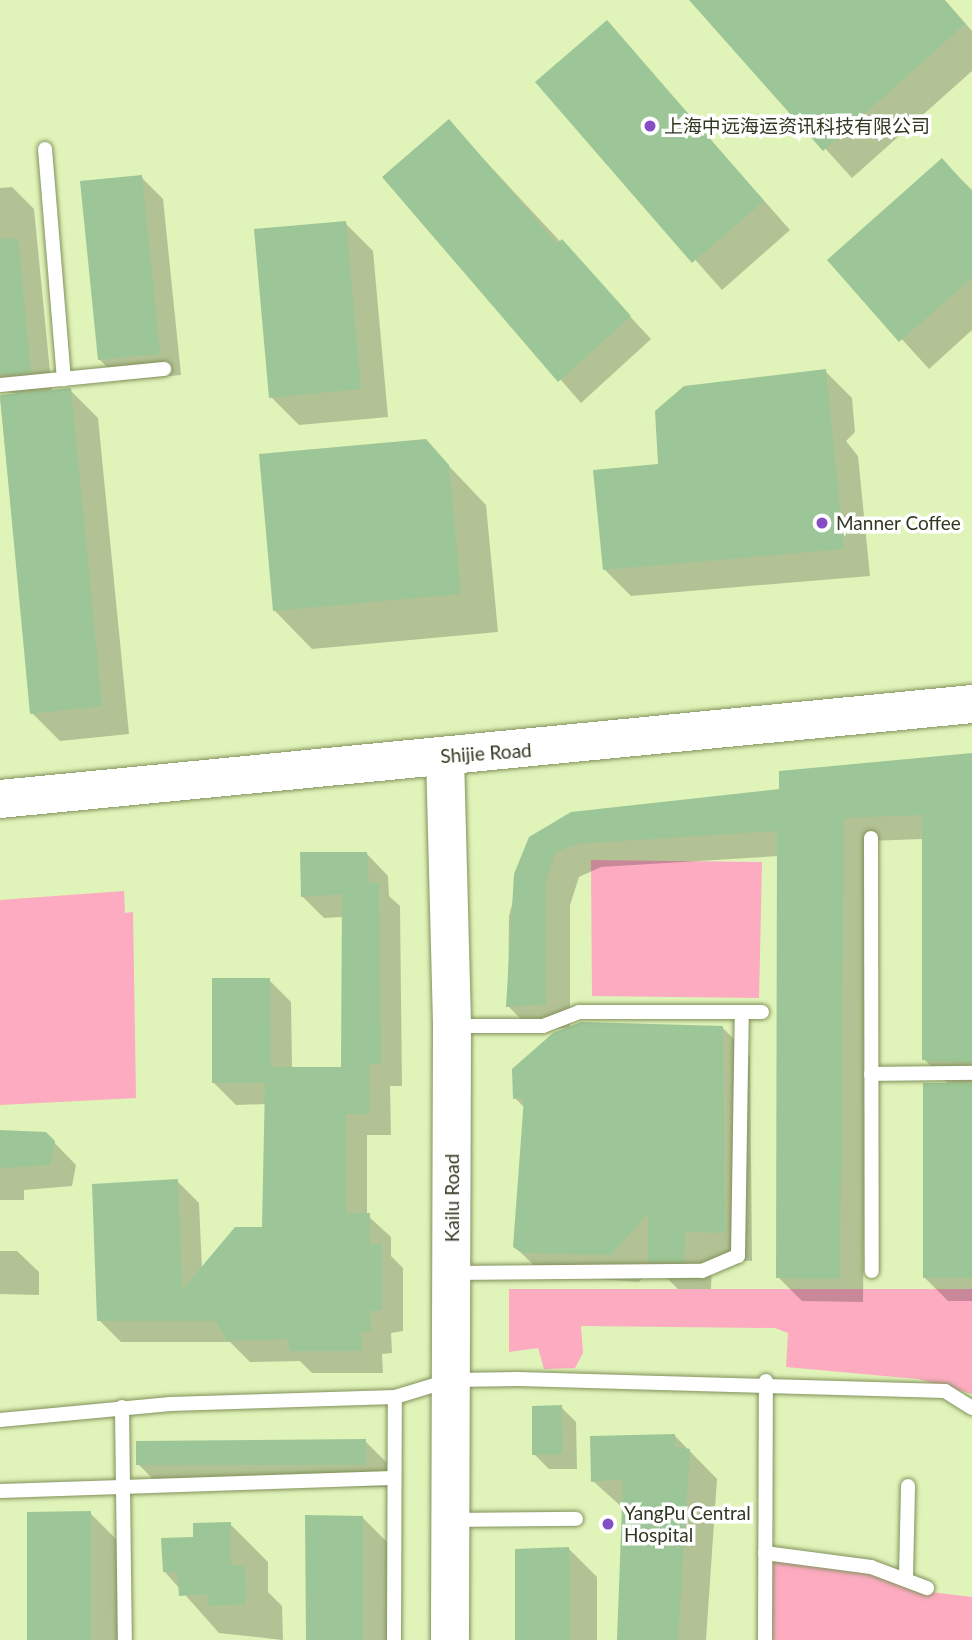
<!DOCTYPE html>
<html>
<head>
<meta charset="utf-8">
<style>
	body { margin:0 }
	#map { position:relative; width:972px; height:1640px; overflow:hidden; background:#e0f3b9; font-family:Lato,"Noto Sans SC",sans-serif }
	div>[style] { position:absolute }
	.green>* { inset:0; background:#fcabc0 }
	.shadow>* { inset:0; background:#0003 }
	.building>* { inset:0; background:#9cc697 }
	.roads { filter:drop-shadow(0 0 2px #81915b) drop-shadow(0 0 2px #81915b) }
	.lane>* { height:14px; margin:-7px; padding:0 7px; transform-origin:7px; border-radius:7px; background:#fff }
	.secondary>* { height:38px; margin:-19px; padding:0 19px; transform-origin:19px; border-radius:19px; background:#fff }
	.dots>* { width:19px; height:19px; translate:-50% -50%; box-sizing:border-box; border:4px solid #fff; border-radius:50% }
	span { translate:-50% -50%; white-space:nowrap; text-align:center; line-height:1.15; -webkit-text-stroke:7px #fff; paint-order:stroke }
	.poi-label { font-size:19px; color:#313821 }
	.left { translate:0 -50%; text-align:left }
	.street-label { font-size:19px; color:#313821 }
</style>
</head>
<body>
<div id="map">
	<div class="green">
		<i style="clip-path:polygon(591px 860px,762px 862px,759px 998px,592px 996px)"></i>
		<i style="clip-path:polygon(124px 891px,125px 913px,133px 912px,136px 1098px,0 1105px,0 900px)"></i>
		<i style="clip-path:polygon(509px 1289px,972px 1289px,972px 1394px,918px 1379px,786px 1367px,788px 1333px,775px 1328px,581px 1326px,583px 1353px,575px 1368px,544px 1369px,538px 1348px,509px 1352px)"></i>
		<i style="clip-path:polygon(769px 1558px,889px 1575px,922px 1591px,972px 1597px,972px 1640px,773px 1640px)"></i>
	</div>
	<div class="shadow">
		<i style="clip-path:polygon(707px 0,945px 0,972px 31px,972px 71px,852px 178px,698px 8px)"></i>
		<i style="clip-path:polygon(607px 22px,790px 230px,722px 290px,538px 82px)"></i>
		<i style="clip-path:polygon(449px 122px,651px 339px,581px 403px,385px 178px)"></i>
		<i style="clip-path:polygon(942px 160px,972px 190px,972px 330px,929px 369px,830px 260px)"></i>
		<i style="clip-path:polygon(141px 177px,163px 199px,181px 375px,121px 381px,99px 359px)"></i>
		<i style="clip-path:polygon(12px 187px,34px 209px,52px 392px,70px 390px,98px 418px,129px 734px,60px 741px,32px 713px,0 398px,17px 394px,0 391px,0 188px)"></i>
		<i style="clip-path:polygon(345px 223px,373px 251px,388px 417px,299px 425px,271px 397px)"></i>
		<i style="clip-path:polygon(825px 371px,852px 398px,855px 432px,846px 441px,858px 456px,870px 576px,631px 596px,604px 569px,660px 465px)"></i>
		<i style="clip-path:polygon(425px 441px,486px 505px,498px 632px,312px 649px,275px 611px)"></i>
		<i style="clip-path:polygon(972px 755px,972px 1301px,948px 1301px,924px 1277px,949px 1085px,924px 1059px,923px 839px,868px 841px,863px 1302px,802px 1301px,778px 1277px,779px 856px,601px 867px,579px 877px,570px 905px,570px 1028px,722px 1027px,750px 1056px,752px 1261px,712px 1259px,711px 1289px,678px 1289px,654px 1266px,639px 1282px,544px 1275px,515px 1247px,525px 1108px,515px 1098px,568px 1028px,532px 1030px,508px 1006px,509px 916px,530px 838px)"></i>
		<i style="clip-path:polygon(367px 854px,388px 876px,389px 896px,400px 906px,402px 1086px,390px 1086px,391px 1135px,367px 1135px,367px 1215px,391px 1237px,391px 1256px,403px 1268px,403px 1331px,391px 1333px,392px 1353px,382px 1354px,383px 1373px,312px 1373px,300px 1361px,250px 1362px,230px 1342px,121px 1342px,99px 1320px,177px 1181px,199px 1203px,202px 1269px,264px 1228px,266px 1104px,236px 1105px,214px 1083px,269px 980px,291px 1002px,292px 1069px,342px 1069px,343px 917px,324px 918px,302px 896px)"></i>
		<i style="clip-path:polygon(0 1133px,45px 1133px,76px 1165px,72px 1186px,24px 1190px,24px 1200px,0 1200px)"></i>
		<i style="clip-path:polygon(0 1231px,0 1251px,17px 1251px,39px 1272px,39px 1295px,0 1294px)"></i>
		<i style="clip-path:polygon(561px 1407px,576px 1422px,577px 1469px,549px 1469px,534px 1454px)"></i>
		<i style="clip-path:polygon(674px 1435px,717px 1479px,706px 1640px,621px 1640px,624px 1509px,593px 1481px)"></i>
		<i style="clip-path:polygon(365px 1441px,387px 1463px,387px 1487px,160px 1486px,138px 1464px)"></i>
		<i style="clip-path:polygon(90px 1513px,128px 1551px,128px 1640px,29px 1640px)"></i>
		<i style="clip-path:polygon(362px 1517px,400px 1555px,400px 1640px,308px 1640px)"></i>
		<i style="clip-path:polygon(230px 1524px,268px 1562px,268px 1592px,282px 1606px,283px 1640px,219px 1633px,164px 1571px)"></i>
		<i style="clip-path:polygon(569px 1549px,597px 1577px,597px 1640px,517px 1640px)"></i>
	</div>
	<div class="building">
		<i style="clip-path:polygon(689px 0,944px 0,965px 24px,823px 151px)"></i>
		<i style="clip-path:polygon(607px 20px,764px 201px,692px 263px,535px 82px)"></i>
		<i style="clip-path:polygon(449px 119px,557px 244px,562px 239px,631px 316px,558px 382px,382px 177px)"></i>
		<i style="clip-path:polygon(942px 158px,972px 192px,972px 278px,899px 342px,827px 260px)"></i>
		<i style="clip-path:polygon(142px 175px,160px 354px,98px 360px,80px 181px)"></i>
		<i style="clip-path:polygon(346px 221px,361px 389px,269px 398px,254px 229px)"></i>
		<i style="clip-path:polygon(18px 238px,31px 372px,0 375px,0 239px)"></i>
		<i style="clip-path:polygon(826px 369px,844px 549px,603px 570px,593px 470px,658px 464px,655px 411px,684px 386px)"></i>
		<i style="clip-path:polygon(71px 388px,102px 706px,30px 714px,0 395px)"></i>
		<i style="clip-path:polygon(426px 439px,449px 465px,461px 594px,273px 611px,259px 454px)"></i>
		<i style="clip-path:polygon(972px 753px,972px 1063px,922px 1060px,922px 815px,844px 818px,840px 1279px,776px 1278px,777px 831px,576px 844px,555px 853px,546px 880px,546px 1004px,506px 1007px,514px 874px,529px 837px,571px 812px,779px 789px,779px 771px)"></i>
		<i style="clip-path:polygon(300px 852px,367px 852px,369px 883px,379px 883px,381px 1064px,369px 1064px,370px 1114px,346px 1114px,346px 1213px,370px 1213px,370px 1244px,382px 1244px,382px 1310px,370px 1311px,371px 1331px,361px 1332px,362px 1351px,289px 1351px,289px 1339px,227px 1341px,216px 1321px,97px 1321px,92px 1184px,178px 1179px,182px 1290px,235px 1227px,262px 1227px,265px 1083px,212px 1083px,212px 978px,270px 978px,271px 1067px,341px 1067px,342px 894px,301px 897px)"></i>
		<i style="clip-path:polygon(581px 1022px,723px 1026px,725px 1233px,685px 1232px,684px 1262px,648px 1262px,648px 1214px,611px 1255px,522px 1253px,513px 1247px,524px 1098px,513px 1099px,512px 1069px,553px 1033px)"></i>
		<i style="clip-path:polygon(923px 1083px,972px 1083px,972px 1278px,923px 1278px)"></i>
		<i style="clip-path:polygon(0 1130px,46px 1132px,55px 1141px,50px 1165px,0 1168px)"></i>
		<i style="clip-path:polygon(562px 1405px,563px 1454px,532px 1455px,532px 1406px)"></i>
		<i style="clip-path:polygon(675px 1434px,675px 1447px,690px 1449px,678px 1640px,617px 1640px,623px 1479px,591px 1482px,590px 1436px)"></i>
		<i style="clip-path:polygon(366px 1439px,366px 1465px,136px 1465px,136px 1441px)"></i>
		<i style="clip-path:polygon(91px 1511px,91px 1640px,27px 1640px,27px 1512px)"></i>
		<i style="clip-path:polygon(305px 1515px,363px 1516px,363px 1640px,306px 1640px)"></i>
		<i style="clip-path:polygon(231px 1522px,231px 1565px,245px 1566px,246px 1604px,208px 1606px,207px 1594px,179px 1596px,177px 1572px,163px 1572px,161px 1538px,193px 1537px,193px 1523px)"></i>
		<i style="clip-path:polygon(569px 1547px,570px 1640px,515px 1640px,515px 1549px)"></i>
	</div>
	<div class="roads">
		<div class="lane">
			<i style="left:45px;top:149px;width:231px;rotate:85.3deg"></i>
			<i style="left:0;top:385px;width:165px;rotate:-5.6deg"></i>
			<i style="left:871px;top:838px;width:433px;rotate:89.9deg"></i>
			<i style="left:454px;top:1026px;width:89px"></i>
			<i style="left:543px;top:1026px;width:39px;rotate:-21deg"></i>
			<i style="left:579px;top:1012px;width:183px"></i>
			<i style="left:871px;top:1074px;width:101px;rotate:-0.6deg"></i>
			<i style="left:453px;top:1273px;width:249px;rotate:-0.5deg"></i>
			<i style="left:702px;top:1271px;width:39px;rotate:-23deg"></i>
			<i style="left:738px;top:1256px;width:244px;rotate:-89.1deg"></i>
			<i style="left:122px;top:1407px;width:233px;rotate:89.3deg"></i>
			<i style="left:0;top:1420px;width:171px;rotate:-5.4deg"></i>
			<i style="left:170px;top:1404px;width:225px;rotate:-1.8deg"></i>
			<i style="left:395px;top:1397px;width:59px;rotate:-16.9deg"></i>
			<i style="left:451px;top:1380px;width:67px;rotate:-0.9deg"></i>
			<i style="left:518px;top:1379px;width:427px;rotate:1.6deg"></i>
			<i style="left:945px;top:1391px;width:32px;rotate:32deg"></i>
			<i style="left:0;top:1491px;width:393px;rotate:-1.9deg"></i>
			<i style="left:452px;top:1520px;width:124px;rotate:-0.5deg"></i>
			<i style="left:765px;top:1553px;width:107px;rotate:7.5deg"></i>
			<i style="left:871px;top:1567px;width:60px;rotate:20.6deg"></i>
			<i style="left:906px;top:1576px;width:90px;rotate:-88.7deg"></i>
			<i style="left:394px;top:1640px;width:243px;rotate:-89.8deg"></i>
			<i style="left:765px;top:1640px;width:259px;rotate:-89.8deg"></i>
		</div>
		<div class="secondary">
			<i style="left:445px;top:756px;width:270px;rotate:88.5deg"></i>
			<i style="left:452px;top:1026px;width:614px;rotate:90.19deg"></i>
			<i style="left:0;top:799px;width:977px;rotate:-5.58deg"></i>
		</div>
	</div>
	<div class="dots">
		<i style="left:650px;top:126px;background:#854ec5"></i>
		<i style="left:822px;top:523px;background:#854ec5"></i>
		<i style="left:608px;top:1524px;background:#854ec5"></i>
	</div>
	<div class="poi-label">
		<span class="left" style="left:664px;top:126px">上海中远海运资讯科技有限公司</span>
		<span class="left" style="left:836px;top:523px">Manner Coffee</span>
		<span class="left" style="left:624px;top:1524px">YangPu Central<br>Hospital</span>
	</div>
	<div class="street-label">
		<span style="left:486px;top:753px;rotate:-4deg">Shijie Road</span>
		<span style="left:452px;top:1198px;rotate:-90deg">Kailu Road</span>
	</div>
</div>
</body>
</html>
